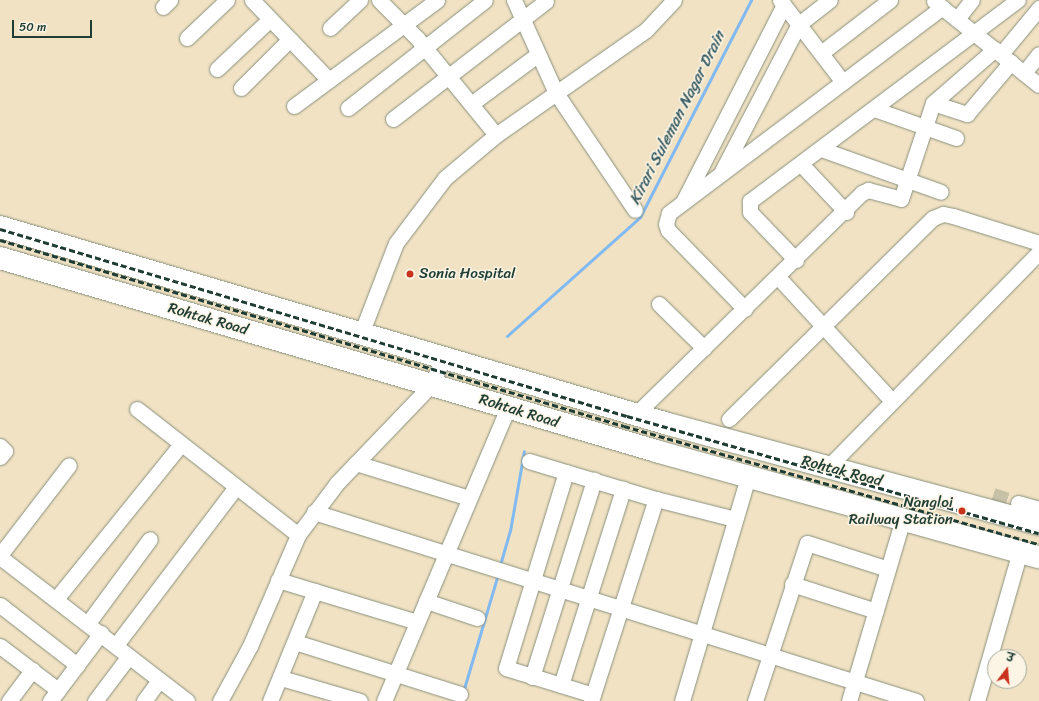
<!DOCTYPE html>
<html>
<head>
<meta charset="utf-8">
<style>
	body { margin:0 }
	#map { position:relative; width:1039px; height:701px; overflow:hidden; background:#f1e2c4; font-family:Sriracha,"Playpen Sans Deva",sans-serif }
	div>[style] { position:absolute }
	.stream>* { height:3px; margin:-1.5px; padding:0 1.5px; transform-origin:1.5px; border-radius:1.5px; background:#81b9f1 }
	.minor-tunnel>* { height:15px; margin-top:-7.5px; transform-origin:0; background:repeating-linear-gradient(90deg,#c7c1a7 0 15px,transparent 0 23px) }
	.roads { filter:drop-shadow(0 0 1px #88907c) drop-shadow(0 0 1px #88907c) }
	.minor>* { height:15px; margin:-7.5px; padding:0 7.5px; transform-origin:7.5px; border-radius:7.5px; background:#fff }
	.highway>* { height:22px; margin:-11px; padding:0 11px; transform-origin:11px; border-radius:11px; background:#fff }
	.rail>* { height:3px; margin-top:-1.5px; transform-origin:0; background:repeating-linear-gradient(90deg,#1f3d34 0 6px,transparent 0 9px) }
	.dots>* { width:11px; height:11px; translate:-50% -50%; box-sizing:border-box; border:2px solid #fcf5e5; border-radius:50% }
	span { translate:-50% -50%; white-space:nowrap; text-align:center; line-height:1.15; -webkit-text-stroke:3px #fcf5e5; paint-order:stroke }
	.poi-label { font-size:15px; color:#1f3d34 }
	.left { translate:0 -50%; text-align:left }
	.right { translate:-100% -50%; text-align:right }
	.street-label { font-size:15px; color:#1f3d34 }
	.water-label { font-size:16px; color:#385c63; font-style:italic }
	.north { position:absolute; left:987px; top:649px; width:40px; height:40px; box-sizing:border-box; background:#fcf5e5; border:1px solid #a4ab9e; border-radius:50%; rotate:16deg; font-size:11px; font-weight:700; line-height:16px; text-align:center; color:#1f3d34 }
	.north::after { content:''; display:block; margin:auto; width:14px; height:18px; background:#c8321e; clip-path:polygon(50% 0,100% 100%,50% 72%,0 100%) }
	.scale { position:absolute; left:12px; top:20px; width:80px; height:18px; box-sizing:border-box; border:2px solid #1f3d34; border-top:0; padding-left:5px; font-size:12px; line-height:14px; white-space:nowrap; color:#1f3d34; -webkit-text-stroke:3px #fcf5e5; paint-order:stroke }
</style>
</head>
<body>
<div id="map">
	<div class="stream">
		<i style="left:507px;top:336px;width:178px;rotate:-41.8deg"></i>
		<i style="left:640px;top:217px;width:244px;rotate:-62.9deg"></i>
		<i style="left:500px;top:565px;width:35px;rotate:-74deg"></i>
		<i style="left:510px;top:531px;width:81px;rotate:-80.1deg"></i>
		<i style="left:463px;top:692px;width:123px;rotate:-73.5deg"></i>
	</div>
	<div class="minor-tunnel">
		<i style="left:993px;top:495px;width:26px;rotate:18deg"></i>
	</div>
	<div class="roads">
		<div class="minor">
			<i style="left:252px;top:0;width:111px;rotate:46.1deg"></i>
			<i style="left:379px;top:0;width:54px;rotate:45deg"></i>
			<i style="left:417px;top:38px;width:125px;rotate:50.8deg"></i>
			<i style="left:514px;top:0;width:102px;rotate:65.7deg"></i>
			<i style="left:556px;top:93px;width:141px;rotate:56deg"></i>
			<i style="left:780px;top:0;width:103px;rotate:52.5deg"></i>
			<i style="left:934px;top:1px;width:134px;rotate:38.7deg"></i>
			<i style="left:163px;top:7px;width:10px;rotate:-45deg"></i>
			<i style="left:957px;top:19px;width:24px;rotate:-52deg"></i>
			<i style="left:330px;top:28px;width:41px;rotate:-43deg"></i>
			<i style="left:187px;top:38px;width:55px;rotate:-43.5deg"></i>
			<i style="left:821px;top:53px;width:87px;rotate:-37.5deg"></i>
			<i style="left:1001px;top:54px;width:60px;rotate:-50.4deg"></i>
			<i style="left:217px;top:69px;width:73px;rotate:-43.3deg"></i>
			<i style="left:1024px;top:73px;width:24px;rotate:-52deg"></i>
			<i style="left:241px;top:88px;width:69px;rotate:-45deg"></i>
			<i style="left:933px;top:103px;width:36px;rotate:18deg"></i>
			<i style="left:967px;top:114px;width:68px;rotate:-49.8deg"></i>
			<i style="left:471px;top:104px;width:82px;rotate:-36.6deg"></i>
			<i style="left:294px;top:106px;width:178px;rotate:-36.5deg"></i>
			<i style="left:348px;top:108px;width:174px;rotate:-38.2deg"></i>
			<i style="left:874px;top:109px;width:87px;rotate:19.5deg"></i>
			<i style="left:393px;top:119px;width:193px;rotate:-37.6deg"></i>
			<i style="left:821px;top:149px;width:127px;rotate:19.7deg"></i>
			<i style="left:801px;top:164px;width:66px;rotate:46.8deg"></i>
			<i style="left:722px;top:171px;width:166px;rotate:-62.4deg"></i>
			<i style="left:799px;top:24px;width:39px;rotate:-38deg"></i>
			<i style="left:684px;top:200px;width:219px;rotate:-62.9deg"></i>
			<i style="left:796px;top:260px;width:66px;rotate:-133.8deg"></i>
			<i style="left:750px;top:212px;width:11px;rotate:-90deg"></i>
			<i style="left:750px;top:201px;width:335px;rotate:-36.9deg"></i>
			<i style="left:778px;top:277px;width:168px;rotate:47.4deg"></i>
			<i style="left:659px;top:304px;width:63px;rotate:44.4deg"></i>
			<i style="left:745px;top:309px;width:110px;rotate:-134.3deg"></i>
			<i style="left:668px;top:230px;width:6px;rotate:-108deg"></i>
			<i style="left:666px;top:224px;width:11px;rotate:-75deg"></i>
			<i style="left:669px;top:213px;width:342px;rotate:-37deg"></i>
			<i style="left:361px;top:334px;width:97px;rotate:-69deg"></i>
			<i style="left:396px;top:243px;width:81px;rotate:-53deg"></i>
			<i style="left:445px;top:178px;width:67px;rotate:-40.1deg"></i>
			<i style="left:496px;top:135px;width:183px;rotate:-35deg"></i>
			<i style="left:646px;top:30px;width:41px;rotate:-47deg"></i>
			<i style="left:137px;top:409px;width:204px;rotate:38deg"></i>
			<i style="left:635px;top:415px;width:318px;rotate:-44.4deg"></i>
			<i style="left:862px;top:193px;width:7px;rotate:-27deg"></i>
			<i style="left:868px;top:190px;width:34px;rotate:15deg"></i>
			<i style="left:901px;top:199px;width:101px;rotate:-71.6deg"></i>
			<i style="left:933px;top:103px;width:82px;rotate:-41.1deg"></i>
			<i style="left:729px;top:419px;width:286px;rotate:-44.6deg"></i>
			<i style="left:933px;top:218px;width:11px;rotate:-22deg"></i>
			<i style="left:943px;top:214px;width:10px;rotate:11deg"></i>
			<i style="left:953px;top:216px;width:90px;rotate:17.4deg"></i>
			<i style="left:0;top:446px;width:7px;rotate:45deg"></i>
			<i style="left:5px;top:451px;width:8px;rotate:130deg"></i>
			<i style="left:529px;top:461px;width:133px;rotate:16.7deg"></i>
			<i style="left:356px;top:463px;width:118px;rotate:17.2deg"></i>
			<i style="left:828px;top:467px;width:301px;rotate:-45.5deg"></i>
			<i style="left:566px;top:472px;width:205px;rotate:107deg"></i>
			<i style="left:506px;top:668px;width:91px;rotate:17.2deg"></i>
			<i style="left:1018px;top:503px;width:22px;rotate:16deg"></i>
			<i style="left:314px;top:512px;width:631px;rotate:17.43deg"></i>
			<i style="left:0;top:555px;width:113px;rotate:-52.5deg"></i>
			<i style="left:0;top:557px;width:236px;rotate:37.6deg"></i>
			<i style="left:278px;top:580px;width:145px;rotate:16.8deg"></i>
			<i style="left:792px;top:584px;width:88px;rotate:17.8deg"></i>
			<i style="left:56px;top:599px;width:199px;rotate:-51.1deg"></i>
			<i style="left:426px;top:601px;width:54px;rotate:18.4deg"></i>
			<i style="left:0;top:605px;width:98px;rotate:37.9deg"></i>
			<i style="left:88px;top:623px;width:104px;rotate:-53.6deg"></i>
			<i style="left:295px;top:642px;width:173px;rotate:17.5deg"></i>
			<i style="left:116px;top:645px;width:198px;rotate:-52.8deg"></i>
			<i style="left:0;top:646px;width:73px;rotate:37.2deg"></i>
			<i style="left:532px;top:677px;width:207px;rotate:-72.5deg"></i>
			<i style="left:281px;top:678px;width:82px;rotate:16.2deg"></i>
			<i style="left:561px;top:685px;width:206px;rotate:-72.4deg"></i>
			<i style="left:9px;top:701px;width:39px;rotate:-53deg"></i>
			<i style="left:50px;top:701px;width:85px;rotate:-53.1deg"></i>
			<i style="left:95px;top:701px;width:56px;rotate:-52.9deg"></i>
			<i style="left:144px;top:701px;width:26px;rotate:-54deg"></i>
			<i style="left:220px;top:701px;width:63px;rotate:-61.4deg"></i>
			<i style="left:250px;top:646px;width:121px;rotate:-66.6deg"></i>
			<i style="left:298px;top:535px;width:65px;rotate:-53.1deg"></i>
			<i style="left:337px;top:483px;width:136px;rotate:-46.2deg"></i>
			<i style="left:431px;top:385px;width:29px;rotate:-65deg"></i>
			<i style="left:270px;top:701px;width:119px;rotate:-67.8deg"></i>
			<i style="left:384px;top:701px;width:318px;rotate:-67.1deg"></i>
			<i style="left:591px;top:701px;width:212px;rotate:-72.2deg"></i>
			<i style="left:656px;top:499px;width:81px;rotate:14.2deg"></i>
			<i style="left:682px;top:701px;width:234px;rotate:-73.6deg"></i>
			<i style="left:755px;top:701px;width:166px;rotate:-71.8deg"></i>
			<i style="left:807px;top:543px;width:85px;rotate:17.8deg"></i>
			<i style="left:849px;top:701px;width:190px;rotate:-73.5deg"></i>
			<i style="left:977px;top:701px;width:156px;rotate:-74deg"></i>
		</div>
		<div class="highway">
			<i style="left:0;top:227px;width:696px;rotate:16.43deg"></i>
			<i style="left:668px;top:424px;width:384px;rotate:15.1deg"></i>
			<i style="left:0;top:258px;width:684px;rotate:16.39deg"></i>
			<i style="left:656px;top:451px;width:397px;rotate:15.5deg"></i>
		</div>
	</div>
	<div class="rail">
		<i style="left:0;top:229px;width:654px;rotate:16.61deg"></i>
		<i style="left:627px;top:416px;width:428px;rotate:15.9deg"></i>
		<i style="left:0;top:240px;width:651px;rotate:16.6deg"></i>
		<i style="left:624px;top:426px;width:431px;rotate:15.9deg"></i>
	</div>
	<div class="dots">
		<i style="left:410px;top:274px;background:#c8321e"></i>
		<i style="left:962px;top:511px;background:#c8321e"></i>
	</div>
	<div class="poi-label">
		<span class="left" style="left:419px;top:274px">Sonia Hospital</span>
		<span class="right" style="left:953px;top:511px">Nangloi<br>Railway Station</span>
	</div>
	<div class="street-label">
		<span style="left:208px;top:319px;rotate:16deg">Rohtak Road</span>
		<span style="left:519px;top:411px;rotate:17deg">Rohtak Road</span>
		<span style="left:842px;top:471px;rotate:15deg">Rohtak Road</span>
	</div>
	<div class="water-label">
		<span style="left:677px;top:118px;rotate:-63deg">Kirari Suleman Nagar Drain</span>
	</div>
	<div class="north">उ</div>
	<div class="scale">50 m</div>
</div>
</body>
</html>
